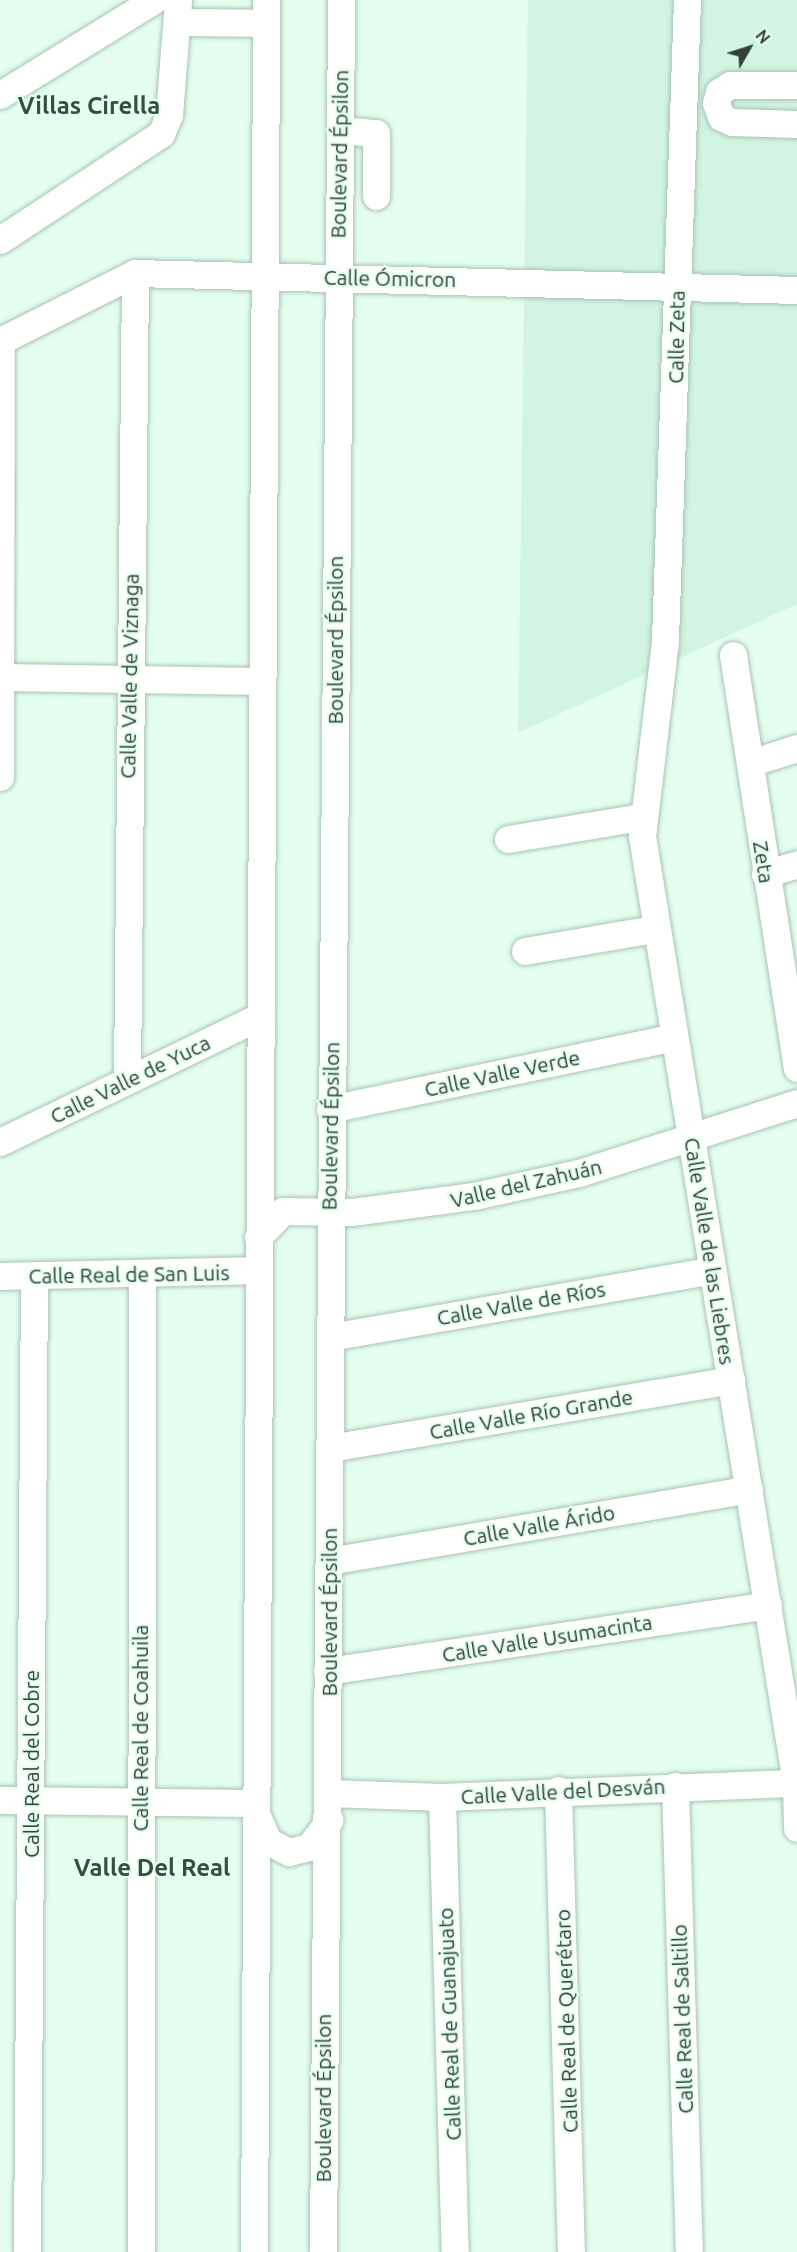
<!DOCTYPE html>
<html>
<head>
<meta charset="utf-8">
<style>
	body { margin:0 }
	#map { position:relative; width:797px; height:2252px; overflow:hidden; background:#e4fff0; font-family:Ubuntu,sans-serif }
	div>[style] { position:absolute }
	.built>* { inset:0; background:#d2f4e2 }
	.roads { filter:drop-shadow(0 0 2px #a9c3b4) drop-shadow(0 0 2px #a9c3b4) }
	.minor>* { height:27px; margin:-13.5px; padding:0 13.5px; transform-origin:13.5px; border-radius:13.5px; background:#fff }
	span { translate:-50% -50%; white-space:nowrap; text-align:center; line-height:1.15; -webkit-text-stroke:4.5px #e4fff0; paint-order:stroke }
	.street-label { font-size:21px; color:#343f39 }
	.quarter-label { font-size:24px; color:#364d41; font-weight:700 }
	.north { position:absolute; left:719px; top:18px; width:60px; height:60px; -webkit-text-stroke:4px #e4fff0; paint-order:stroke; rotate:51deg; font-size:16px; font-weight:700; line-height:24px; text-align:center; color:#343f39 }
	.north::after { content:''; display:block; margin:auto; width:21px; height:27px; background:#343f39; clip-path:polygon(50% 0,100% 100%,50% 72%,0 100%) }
</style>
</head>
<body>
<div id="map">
	<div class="built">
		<i style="clip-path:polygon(528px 0,797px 0,797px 604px,518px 733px)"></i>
	</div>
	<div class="roads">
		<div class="minor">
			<i style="left:687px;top:0;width:641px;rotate:91.97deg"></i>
			<i style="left:665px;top:641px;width:196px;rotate:96.7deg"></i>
			<i style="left:642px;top:836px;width:959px;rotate:80.76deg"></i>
			<i style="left:796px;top:1783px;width:45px;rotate:88.7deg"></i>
			<i style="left:177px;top:22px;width:89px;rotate:0.6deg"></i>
			<i style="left:797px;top:85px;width:67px;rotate:180deg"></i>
			<i style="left:730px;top:85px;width:13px;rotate:148deg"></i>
			<i style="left:719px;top:92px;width:11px;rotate:105deg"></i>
			<i style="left:716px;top:103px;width:15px;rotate:70deg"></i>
			<i style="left:721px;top:117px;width:12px;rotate:24deg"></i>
			<i style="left:732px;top:122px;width:65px;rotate:1.8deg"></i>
			<i style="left:0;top:95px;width:181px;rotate:-31.7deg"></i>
			<i style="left:340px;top:130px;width:36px;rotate:5deg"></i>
			<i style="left:376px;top:133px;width:63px;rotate:90deg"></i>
			<i style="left:0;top:240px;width:193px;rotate:-33.4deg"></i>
			<i style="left:161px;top:134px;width:21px;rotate:-67deg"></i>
			<i style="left:169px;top:115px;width:115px;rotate:-85.5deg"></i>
			<i style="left:0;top:341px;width:151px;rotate:-26.7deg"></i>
			<i style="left:135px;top:273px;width:662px;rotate:1.47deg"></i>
			<i style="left:733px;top:655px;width:418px;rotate:81.2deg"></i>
			<i style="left:0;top:677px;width:262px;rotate:0.9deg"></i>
			<i style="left:750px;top:763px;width:49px;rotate:-17.7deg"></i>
			<i style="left:0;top:777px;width:436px;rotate:-89.9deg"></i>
			<i style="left:508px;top:839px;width:135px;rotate:-9.4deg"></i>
			<i style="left:765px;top:874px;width:34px;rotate:-17deg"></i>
			<i style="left:525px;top:951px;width:131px;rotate:-9.7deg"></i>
			<i style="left:127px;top:1079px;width:806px;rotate:-89.43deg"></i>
			<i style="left:330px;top:1109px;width:351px;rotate:-11.8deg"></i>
			<i style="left:0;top:1142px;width:290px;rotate:-25.8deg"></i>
			<i style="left:258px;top:1237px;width:36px;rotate:-46deg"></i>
			<i style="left:283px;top:1211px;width:69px;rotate:0.8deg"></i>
			<i style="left:352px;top:1212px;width:123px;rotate:-7.5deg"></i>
			<i style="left:474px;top:1196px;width:107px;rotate:-12.4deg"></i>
			<i style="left:579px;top:1173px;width:229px;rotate:-17.8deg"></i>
			<i style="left:0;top:1276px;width:258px;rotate:-1.3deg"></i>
			<i style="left:330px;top:1337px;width:388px;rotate:-9.9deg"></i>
			<i style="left:330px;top:1448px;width:407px;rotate:-9.6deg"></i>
			<i style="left:329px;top:1561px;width:426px;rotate:-9.7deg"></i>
			<i style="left:327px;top:1671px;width:446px;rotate:-8.5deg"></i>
			<i style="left:675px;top:1786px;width:466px;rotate:88.3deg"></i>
			<i style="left:558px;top:1790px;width:462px;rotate:88.4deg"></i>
			<i style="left:329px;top:1793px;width:113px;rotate:2deg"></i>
			<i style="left:442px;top:1797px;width:355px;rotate:-2.3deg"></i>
			<i style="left:442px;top:1797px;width:455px;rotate:88.4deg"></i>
			<i style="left:0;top:1800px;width:256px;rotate:0.7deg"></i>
			<i style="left:257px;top:1816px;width:27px;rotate:66deg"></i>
			<i style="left:268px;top:1841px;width:24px;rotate:28deg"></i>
			<i style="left:289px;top:1852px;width:21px;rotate:-14deg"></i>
			<i style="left:309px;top:1847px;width:34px;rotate:-53deg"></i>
			<i style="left:27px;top:2252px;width:975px;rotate:-89.59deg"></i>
			<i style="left:141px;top:2252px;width:977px;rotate:-89.94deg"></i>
			<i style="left:254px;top:2252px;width:2252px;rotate:-89.69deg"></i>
			<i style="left:323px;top:2252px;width:2252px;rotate:-89.54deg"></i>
		</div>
	</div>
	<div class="street-label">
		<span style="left:339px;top:154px;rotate:-89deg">Boulevard Épsilon</span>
		<span style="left:390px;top:278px;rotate:1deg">Calle Ómicron</span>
		<span style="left:676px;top:337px;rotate:-89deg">Calle Zeta</span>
		<span style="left:335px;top:640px;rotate:-90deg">Boulevard Épsilon</span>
		<span style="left:129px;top:676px;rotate:-89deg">Calle Valle de Viznaga</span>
		<span style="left:764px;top:862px;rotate:81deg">Zeta</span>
		<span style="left:502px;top:1073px;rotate:-12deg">Calle Valle Verde</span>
		<span style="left:130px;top:1079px;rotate:-26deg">Calle Valle de Yuca</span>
		<span style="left:330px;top:1126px;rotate:-89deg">Boulevard Épsilon</span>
		<span style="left:526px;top:1183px;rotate:-13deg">Valle del Zahuán</span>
		<span style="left:710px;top:1251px;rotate:81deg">Calle Valle de las Liebres</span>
		<span style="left:129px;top:1274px;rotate:-1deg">Calle Real de San Luis</span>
		<span style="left:521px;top:1303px;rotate:-10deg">Calle Valle de Ríos</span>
		<span style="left:531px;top:1414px;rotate:-10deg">Calle Valle Río Grande</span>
		<span style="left:539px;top:1525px;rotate:-10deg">Calle Valle Árido</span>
		<span style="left:329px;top:1612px;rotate:-90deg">Boulevard Épsilon</span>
		<span style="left:547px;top:1638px;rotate:-9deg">Calle Valle Usumacinta</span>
		<span style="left:140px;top:1728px;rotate:-90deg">Calle Real de Coahuila</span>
		<span style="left:31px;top:1764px;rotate:-90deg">Calle Real del Cobre</span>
		<span style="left:563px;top:1791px;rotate:-3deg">Calle Valle del Desván</span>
		<span style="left:682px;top:2019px;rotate:-92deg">Calle Real de Saltillo</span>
		<span style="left:566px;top:2021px;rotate:-92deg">Calle Real de Querétaro</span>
		<span style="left:449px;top:2024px;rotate:-92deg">Calle Real de Guanajuato</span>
		<span style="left:323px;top:2098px;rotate:-90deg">Boulevard Épsilon</span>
	</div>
	<div class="quarter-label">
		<span style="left:89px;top:106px">Villas Cirella</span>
		<span style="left:152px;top:1868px">Valle Del Real</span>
	</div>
	<div class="north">N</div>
</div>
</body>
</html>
